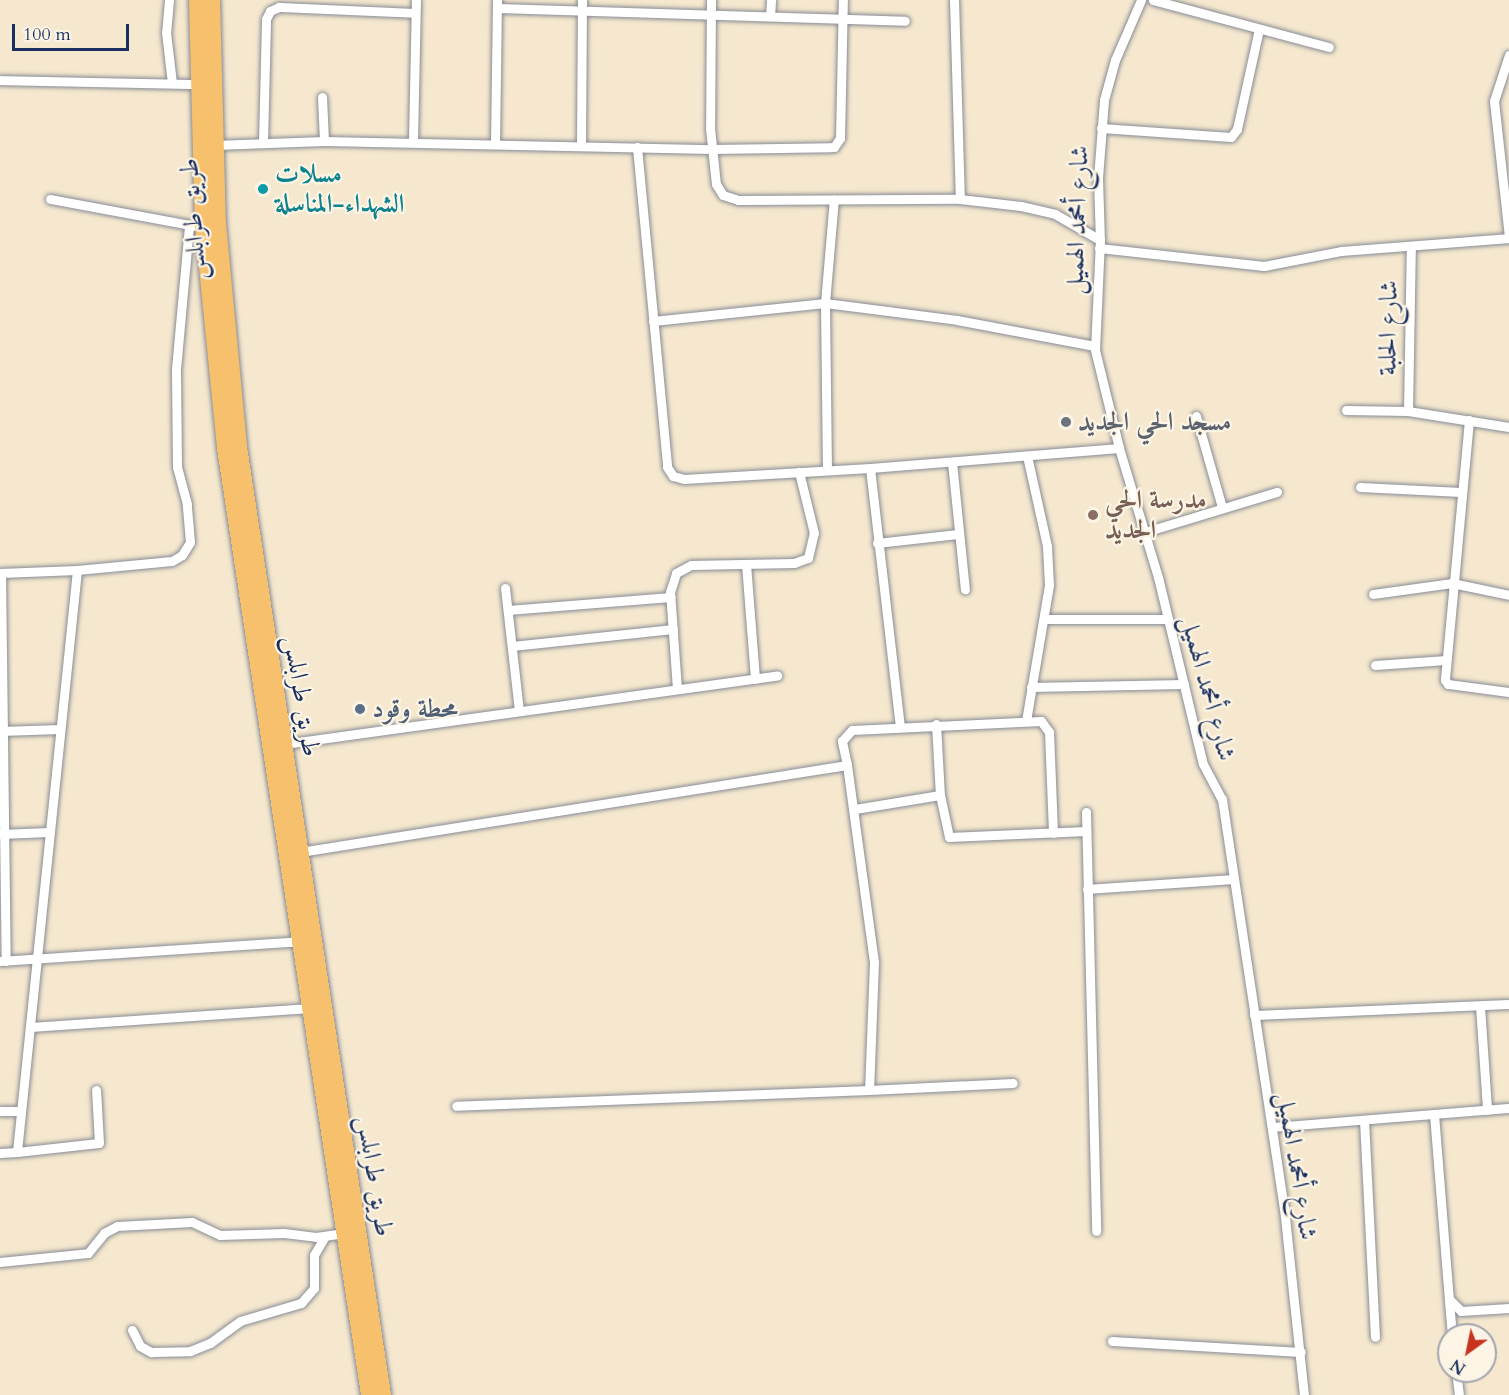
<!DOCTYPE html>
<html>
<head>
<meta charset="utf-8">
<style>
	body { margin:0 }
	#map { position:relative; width:1509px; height:1395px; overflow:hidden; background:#f5e8ce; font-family:Cardo,Amiri,serif }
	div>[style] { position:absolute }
	.roads { filter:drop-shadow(0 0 2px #888c96) drop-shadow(0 0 2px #888c96) }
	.street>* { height:9px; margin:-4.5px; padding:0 4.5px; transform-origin:4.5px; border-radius:4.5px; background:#fff }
	.highway>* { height:16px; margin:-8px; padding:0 8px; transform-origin:8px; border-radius:8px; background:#f7c06c }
	.dots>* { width:16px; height:16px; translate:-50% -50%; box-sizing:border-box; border:3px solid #fcf5e5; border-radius:50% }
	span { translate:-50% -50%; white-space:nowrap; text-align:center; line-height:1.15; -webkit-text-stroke:4.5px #fcf5e5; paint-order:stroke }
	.culture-label { font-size:26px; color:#0d838f; font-weight:700 }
	.left { translate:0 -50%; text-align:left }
	.street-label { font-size:26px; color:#1b2f5e }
	.worship-label { font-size:26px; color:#5b616d; font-weight:700 }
	.education-label { font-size:26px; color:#785e54; font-weight:700 }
	.service-label { font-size:26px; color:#4e5e75; font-weight:700 }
	.north { position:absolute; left:1437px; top:1323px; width:60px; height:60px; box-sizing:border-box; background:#fcf5e5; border:2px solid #a2a6af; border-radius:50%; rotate:213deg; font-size:16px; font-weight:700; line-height:24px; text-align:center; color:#1b2f5e }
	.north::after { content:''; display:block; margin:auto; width:21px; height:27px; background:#c8321e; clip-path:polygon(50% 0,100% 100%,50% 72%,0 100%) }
	.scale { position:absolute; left:12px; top:24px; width:117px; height:27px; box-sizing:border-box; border:3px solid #1b2f5e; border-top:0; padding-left:8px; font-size:18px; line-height:21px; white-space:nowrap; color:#1b2f5e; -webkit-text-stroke:4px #fcf5e5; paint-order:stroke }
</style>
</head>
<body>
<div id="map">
	<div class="roads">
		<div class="street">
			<i style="left:169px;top:0;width:32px;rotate:95deg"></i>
			<i style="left:166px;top:32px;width:51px;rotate:83.3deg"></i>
			<i style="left:711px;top:0;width:128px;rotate:90.4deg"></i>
			<i style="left:710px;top:128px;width:56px;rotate:83.9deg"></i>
			<i style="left:716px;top:184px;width:13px;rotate:58deg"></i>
			<i style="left:723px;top:195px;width:16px;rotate:18deg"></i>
			<i style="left:738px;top:200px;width:222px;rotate:-0.3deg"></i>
			<i style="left:960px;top:199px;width:61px;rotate:6.5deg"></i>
			<i style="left:1021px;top:206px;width:35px;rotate:13deg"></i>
			<i style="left:1055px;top:214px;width:52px;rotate:30deg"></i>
			<i style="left:954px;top:0;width:199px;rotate:88.3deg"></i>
			<i style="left:1141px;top:0;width:65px;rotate:113.4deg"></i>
			<i style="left:1115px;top:60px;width:41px;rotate:105.4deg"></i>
			<i style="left:1104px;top:100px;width:78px;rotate:94.4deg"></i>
			<i style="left:1098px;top:178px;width:62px;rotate:88.2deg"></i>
			<i style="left:1100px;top:240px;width:110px;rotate:92.6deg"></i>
			<i style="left:1095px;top:350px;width:101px;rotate:76.2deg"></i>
			<i style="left:1119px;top:448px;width:135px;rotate:73.2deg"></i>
			<i style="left:1158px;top:577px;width:192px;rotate:76.5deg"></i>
			<i style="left:1203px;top:764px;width:40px;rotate:62deg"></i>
			<i style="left:1222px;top:799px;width:414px;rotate:81.4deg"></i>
			<i style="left:1284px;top:1208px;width:188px;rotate:83.9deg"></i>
			<i style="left:1153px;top:0;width:182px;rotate:15deg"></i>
			<i style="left:498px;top:8px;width:407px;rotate:1.8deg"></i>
			<i style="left:770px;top:16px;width:16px;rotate:-86deg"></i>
			<i style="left:1509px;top:55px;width:48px;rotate:108.1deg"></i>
			<i style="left:1494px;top:101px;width:136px;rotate:83.7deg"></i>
			<i style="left:0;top:80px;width:197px;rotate:1.2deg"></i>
			<i style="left:322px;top:97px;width:44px;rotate:87.4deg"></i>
			<i style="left:1101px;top:128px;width:130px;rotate:4deg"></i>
			<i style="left:1231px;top:137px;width:10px;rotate:-53deg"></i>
			<i style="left:1237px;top:129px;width:102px;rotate:-77.6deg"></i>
			<i style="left:413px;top:141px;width:141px;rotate:-88.8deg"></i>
			<i style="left:263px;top:143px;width:124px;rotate:-88.6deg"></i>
			<i style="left:266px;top:19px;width:9px;rotate:-63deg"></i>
			<i style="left:270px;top:11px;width:10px;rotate:-24deg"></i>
			<i style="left:279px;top:7px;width:136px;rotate:2.5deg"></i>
			<i style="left:495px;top:144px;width:144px;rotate:-89.2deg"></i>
			<i style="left:214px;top:145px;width:110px;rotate:-2.1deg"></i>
			<i style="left:324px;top:141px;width:388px;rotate:1.2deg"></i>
			<i style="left:712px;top:149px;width:122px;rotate:-0.9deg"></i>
			<i style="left:834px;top:147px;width:11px;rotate:-56deg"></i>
			<i style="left:840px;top:138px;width:138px;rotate:-88.8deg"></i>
			<i style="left:581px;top:146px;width:146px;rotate:-89.6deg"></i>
			<i style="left:637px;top:147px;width:321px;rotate:84.6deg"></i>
			<i style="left:667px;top:467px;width:11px;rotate:56deg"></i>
			<i style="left:673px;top:476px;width:11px;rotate:15deg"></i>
			<i style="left:684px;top:479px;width:186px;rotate:-3.4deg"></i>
			<i style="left:870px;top:468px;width:250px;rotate:-4.6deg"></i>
			<i style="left:50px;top:199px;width:147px;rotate:10.5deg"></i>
			<i style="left:1099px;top:248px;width:166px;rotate:6.2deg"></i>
			<i style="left:1264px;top:266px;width:78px;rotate:-11deg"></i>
			<i style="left:1341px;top:251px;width:169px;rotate:-4.4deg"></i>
			<i style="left:653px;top:321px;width:173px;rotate:-6deg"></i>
			<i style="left:825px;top:303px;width:133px;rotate:7.3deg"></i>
			<i style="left:957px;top:320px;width:140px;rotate:10.7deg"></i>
			<i style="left:1346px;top:410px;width:62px;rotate:0.9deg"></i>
			<i style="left:1408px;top:411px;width:102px;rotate:9deg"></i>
			<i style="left:1408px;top:411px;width:165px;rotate:-89deg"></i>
			<i style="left:1196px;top:416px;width:95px;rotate:74.1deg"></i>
			<i style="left:1469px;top:420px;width:261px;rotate:95.3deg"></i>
			<i style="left:1445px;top:680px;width:5px;rotate:53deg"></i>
			<i style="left:1448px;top:684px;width:62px;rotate:7.5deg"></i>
			<i style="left:952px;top:462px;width:128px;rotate:84.2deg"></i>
			<i style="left:870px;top:468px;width:260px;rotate:83.4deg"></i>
			<i style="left:827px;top:470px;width:167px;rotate:-90.7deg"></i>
			<i style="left:825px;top:303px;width:104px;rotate:-85.1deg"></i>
			<i style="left:1360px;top:487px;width:101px;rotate:2.8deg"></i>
			<i style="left:1145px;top:532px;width:138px;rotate:-16.9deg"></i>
			<i style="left:877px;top:543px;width:81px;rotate:-6.4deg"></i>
			<i style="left:746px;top:564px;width:115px;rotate:85.5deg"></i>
			<i style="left:77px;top:570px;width:95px;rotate:-5.4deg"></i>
			<i style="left:172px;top:561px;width:12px;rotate:-31deg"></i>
			<i style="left:182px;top:555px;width:15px;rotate:-58deg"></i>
			<i style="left:190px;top:542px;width:38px;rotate:-95deg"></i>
			<i style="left:187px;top:504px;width:38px;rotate:-105deg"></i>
			<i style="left:177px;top:467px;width:98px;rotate:-90.6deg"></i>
			<i style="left:176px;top:369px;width:145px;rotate:-84.8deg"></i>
			<i style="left:0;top:573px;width:77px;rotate:-2.2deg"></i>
			<i style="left:77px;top:570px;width:585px;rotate:95.89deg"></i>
			<i style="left:17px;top:1152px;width:17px;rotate:177deg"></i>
			<i style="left:1px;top:573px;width:388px;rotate:89.3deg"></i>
			<i style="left:505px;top:588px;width:123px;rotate:83.5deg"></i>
			<i style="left:1373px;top:594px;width:80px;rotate:-7.9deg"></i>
			<i style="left:1452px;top:583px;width:58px;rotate:11.9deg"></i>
			<i style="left:508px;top:610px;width:163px;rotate:-4.6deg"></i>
			<i style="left:1045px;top:619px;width:122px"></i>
			<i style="left:512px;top:646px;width:162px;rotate:-6deg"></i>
			<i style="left:1375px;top:665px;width:71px;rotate:-4deg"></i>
			<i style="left:1031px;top:687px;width:153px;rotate:-1.1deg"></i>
			<i style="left:677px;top:689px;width:97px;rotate:-94.1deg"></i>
			<i style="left:670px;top:592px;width:20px;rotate:-72deg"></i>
			<i style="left:676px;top:573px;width:17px;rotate:-28deg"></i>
			<i style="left:691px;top:565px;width:103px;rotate:-1.1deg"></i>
			<i style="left:794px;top:563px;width:15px;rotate:-20deg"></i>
			<i style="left:808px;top:558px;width:26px;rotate:-77deg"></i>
			<i style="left:814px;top:533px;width:63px;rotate:-103.8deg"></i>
			<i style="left:1026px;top:721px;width:138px;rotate:-80.4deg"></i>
			<i style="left:1049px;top:585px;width:39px;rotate:-93deg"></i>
			<i style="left:1047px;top:546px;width:92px;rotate:-102.5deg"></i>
			<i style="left:936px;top:724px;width:71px;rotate:86.8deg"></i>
			<i style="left:940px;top:795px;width:43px;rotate:77.9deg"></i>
			<i style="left:949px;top:837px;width:137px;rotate:-2.5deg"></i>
			<i style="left:0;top:731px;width:60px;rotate:-1.9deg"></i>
			<i style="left:284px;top:744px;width:498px;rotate:-7.9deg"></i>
			<i style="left:847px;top:765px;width:25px;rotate:-102deg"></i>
			<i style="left:842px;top:741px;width:15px;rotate:-48deg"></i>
			<i style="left:852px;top:730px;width:189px;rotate:-2.7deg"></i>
			<i style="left:1041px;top:721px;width:14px;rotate:54deg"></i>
			<i style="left:1049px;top:732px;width:101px;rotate:87.7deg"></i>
			<i style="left:855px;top:809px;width:86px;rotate:-9.4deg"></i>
			<i style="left:1086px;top:812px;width:419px;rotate:88.6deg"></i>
			<i style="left:0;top:834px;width:49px;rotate:-2.3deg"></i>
			<i style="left:300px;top:852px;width:554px;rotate:-9.04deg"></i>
			<i style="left:847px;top:765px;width:199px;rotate:82.2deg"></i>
			<i style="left:874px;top:962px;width:128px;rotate:92.2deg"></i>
			<i style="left:869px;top:1090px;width:413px;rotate:177.8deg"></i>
			<i style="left:1087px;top:889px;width:146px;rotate:-3.9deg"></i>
			<i style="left:0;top:961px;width:299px;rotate:-3.8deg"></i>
			<i style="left:1480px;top:1006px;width:104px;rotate:86.1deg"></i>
			<i style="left:1254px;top:1015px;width:255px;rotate:-2.5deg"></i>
			<i style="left:31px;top:1027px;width:279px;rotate:-3.9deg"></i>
			<i style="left:869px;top:1090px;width:144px;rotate:-2.8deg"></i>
			<i style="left:0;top:1111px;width:21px"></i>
			<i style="left:1434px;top:1114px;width:186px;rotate:85.4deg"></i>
			<i style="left:1449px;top:1299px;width:17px;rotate:45deg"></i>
			<i style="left:1461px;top:1311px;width:48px;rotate:-3.6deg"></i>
			<i style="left:1364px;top:1120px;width:217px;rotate:87.1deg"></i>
			<i style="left:1272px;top:1127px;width:238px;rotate:-4.6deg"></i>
			<i style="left:17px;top:1152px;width:82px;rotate:-6.3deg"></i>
			<i style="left:99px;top:1143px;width:53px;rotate:-93.2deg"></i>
			<i style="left:0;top:1262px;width:88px;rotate:-5.8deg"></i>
			<i style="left:88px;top:1253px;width:26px;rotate:-51deg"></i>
			<i style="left:104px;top:1233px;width:15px;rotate:-28deg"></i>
			<i style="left:117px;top:1226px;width:75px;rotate:-3.1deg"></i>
			<i style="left:192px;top:1222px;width:31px;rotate:25deg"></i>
			<i style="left:220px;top:1235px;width:64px;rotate:-1.8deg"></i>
			<i style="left:284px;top:1233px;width:32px;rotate:7deg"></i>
			<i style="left:316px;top:1237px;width:29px;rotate:-8deg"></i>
			<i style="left:1449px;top:1301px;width:34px;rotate:85deg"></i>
			<i style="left:132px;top:1330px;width:18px;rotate:63deg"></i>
			<i style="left:140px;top:1346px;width:13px;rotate:29deg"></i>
			<i style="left:151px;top:1352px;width:39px;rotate:-1deg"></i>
			<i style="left:190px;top:1351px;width:22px;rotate:-22deg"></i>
			<i style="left:210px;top:1343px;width:37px;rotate:-36deg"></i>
			<i style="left:240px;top:1321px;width:64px;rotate:-16.4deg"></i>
			<i style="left:301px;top:1303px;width:20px;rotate:-49deg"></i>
			<i style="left:314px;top:1288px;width:33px;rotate:-90deg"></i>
			<i style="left:314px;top:1255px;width:22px;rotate:-60deg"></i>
			<i style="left:1112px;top:1341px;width:189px;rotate:3.3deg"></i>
			<i style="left:1456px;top:1371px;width:24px;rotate:83deg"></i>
		</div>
		<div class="highway">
			<i style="left:197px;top:0;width:227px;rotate:88.5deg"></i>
			<i style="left:203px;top:227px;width:222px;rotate:84.3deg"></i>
			<i style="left:225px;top:448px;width:958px;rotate:81.35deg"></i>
			<i style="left:212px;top:0;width:224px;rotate:88.5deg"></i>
			<i style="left:218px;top:224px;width:224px;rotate:84.6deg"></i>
			<i style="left:239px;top:447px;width:959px;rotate:81.36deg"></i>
		</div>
	</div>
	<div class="dots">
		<i style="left:263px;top:189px;background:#0f9aa8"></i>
		<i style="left:1066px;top:422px;background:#6b7280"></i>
		<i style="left:1093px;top:515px;background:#8d6e63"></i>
		<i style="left:360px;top:709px;background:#5c6f8a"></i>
	</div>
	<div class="culture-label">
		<span class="left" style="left:275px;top:189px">مسلات<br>الشهداء-المناسلة</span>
	</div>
	<div class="street-label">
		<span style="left:193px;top:219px;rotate:-94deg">طريق طرابلس</span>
		<span style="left:1077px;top:220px;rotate:-88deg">شارع أمحمد الهميل</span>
		<span style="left:1388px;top:328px;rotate:-89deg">شارع الحلبة</span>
		<span style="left:1208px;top:688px;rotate:75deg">شارع أمحمد الهميل</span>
		<span style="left:302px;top:696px;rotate:81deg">طريق طرابلس</span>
		<span style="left:1297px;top:1166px;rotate:81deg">شارع أمحمد الهميل</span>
		<span style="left:375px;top:1176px;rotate:81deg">طريق طرابلس</span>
	</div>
	<div class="worship-label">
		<span class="left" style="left:1078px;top:422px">مسجد الحي الجديد</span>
	</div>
	<div class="education-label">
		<span class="left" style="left:1105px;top:515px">مدرسة الحي<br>الجديد</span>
	</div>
	<div class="service-label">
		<span class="left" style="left:372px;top:709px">محطة وقود</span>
	</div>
	<div class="north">N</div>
	<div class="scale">100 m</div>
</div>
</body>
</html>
